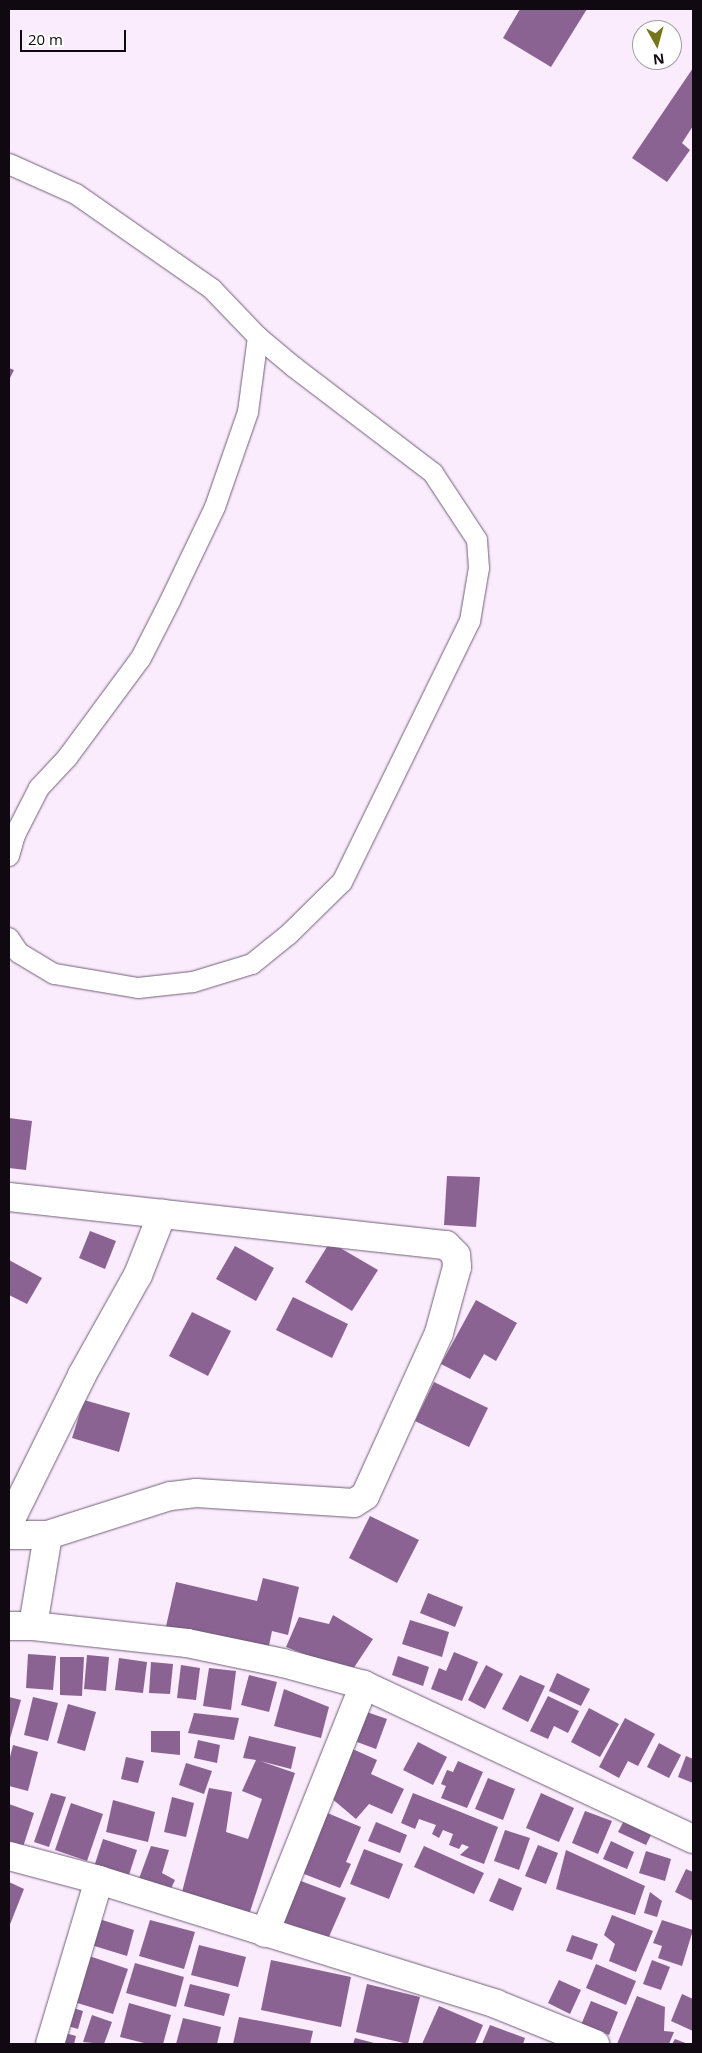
<!DOCTYPE html>
<html>
<head>
<meta charset="utf-8">
<style>
	body { margin:0 }
	#map { position:relative; width:702px; height:2053px; overflow:hidden; background:#faebfd; font-family:"Open Sans",sans-serif }
	div>[style] { position:absolute }
	.building>* { inset:0; background:#8a6393 }
	.roads { filter:drop-shadow(0 0 1px #725e77) drop-shadow(0 0 1px #725e77) }
	.service>* { height:20px; margin:-10px; padding:0 10px; transform-origin:10px; border-radius:10px; background:#fff }
	.minor>* { height:28px; margin:-14px; padding:0 14px; transform-origin:14px; border-radius:14px; background:#fff }
	span { translate:-50% -50%; white-space:nowrap; text-align:center; line-height:1.15; -webkit-text-stroke:4px #fff; paint-order:stroke }
	.frame { position:absolute; inset:0; border:10px solid #110912; pointer-events:none }
	.north { position:absolute; left:632px; top:20px; width:50px; height:50px; box-sizing:border-box; background:#fff; border:1px solid #a09da0; border-radius:50%; rotate:173deg; font-size:14px; font-weight:700; line-height:20px; text-align:center; color:#110912 }
	.north::after { content:''; display:block; margin:auto; width:18px; height:22px; background:#75751c; clip-path:polygon(50% 0,100% 100%,50% 72%,0 100%) }
	.scale { position:absolute; left:20px; top:30px; width:106px; height:22px; box-sizing:border-box; border:2px solid #110912; border-top:0; padding-left:6px; font-size:15px; line-height:18px; white-space:nowrap; color:#110912; -webkit-text-stroke:4px #fff; paint-order:stroke }
</style>
</head>
<body>
<div id="map">
	<div class="building">
		<i style="clip-path:polygon(520px 9px,587px 9px,551px 67px,503px 38px)"></i>
		<i style="clip-path:polygon(693px 68px,693px 126px,682px 143px,690px 150px,667px 182px,632px 158px)"></i>
		<i style="clip-path:polygon(9px 368px,14px 370px,9px 380px)"></i>
		<i style="clip-path:polygon(9px 1118px,32px 1121px,26px 1170px,9px 1168px)"></i>
		<i style="clip-path:polygon(447px 1176px,480px 1177px,476px 1227px,444px 1225px)"></i>
		<i style="clip-path:polygon(90px 1231px,116px 1241px,105px 1269px,79px 1258px)"></i>
		<i style="clip-path:polygon(330px 1242px,378px 1270px,352px 1311px,305px 1282px)"></i>
		<i style="clip-path:polygon(235px 1246px,274px 1268px,256px 1301px,216px 1279px)"></i>
		<i style="clip-path:polygon(9px 1260px,42px 1278px,27px 1304px,9px 1295px)"></i>
		<i style="clip-path:polygon(293px 1297px,348px 1324px,332px 1358px,276px 1330px)"></i>
		<i style="clip-path:polygon(476px 1300px,517px 1323px,496px 1361px,484px 1354px,470px 1379px,441px 1364px)"></i>
		<i style="clip-path:polygon(192px 1312px,231px 1331px,208px 1376px,169px 1356px)"></i>
		<i style="clip-path:polygon(434px 1382px,488px 1408px,469px 1447px,415px 1421px)"></i>
		<i style="clip-path:polygon(84px 1400px,130px 1413px,119px 1452px,72px 1438px)"></i>
		<i style="clip-path:polygon(370px 1516px,419px 1540px,397px 1583px,349px 1558px)"></i>
		<i style="clip-path:polygon(263px 1578px,299px 1587px,288px 1635px,272px 1631px,267px 1655px,165px 1631px,176px 1582px,257px 1601px)"></i>
		<i style="clip-path:polygon(428px 1593px,463px 1607px,455px 1627px,420px 1613px)"></i>
		<i style="clip-path:polygon(333px 1615px,373px 1639px,351px 1672px,286px 1647px,299px 1617px,329px 1624px)"></i>
		<i style="clip-path:polygon(410px 1620px,449px 1632px,442px 1657px,402px 1644px)"></i>
		<i style="clip-path:polygon(454px 1652px,478px 1662px,462px 1701px,431px 1689px,439px 1668px,446px 1671px)"></i>
		<i style="clip-path:polygon(28px 1654px,56px 1656px,53px 1690px,26px 1688px)"></i>
		<i style="clip-path:polygon(87px 1655px,109px 1657px,106px 1691px,84px 1689px)"></i>
		<i style="clip-path:polygon(398px 1656px,429px 1667px,423px 1686px,392px 1675px)"></i>
		<i style="clip-path:polygon(60px 1657px,84px 1657px,82px 1696px,60px 1695px)"></i>
		<i style="clip-path:polygon(119px 1658px,147px 1662px,143px 1693px,115px 1690px)"></i>
		<i style="clip-path:polygon(151px 1662px,173px 1664px,170px 1694px,149px 1693px)"></i>
		<i style="clip-path:polygon(181px 1665px,200px 1668px,196px 1700px,177px 1698px)"></i>
		<i style="clip-path:polygon(486px 1665px,503px 1674px,485px 1709px,468px 1700px)"></i>
		<i style="clip-path:polygon(209px 1668px,236px 1671px,231px 1710px,203px 1706px)"></i>
		<i style="clip-path:polygon(557px 1673px,590px 1689px,581px 1706px,549px 1691px)"></i>
		<i style="clip-path:polygon(249px 1675px,277px 1682px,269px 1712px,241px 1705px)"></i>
		<i style="clip-path:polygon(520px 1675px,545px 1686px,528px 1722px,502px 1709px)"></i>
		<i style="clip-path:polygon(284px 1689px,329px 1707px,321px 1738px,274px 1726px)"></i>
		<i style="clip-path:polygon(548px 1696px,579px 1711px,568px 1733px,554px 1726px,548px 1739px,530px 1731px)"></i>
		<i style="clip-path:polygon(9px 1697px,21px 1700px,9px 1742px)"></i>
		<i style="clip-path:polygon(33px 1697px,58px 1703px,48px 1741px,24px 1735px)"></i>
		<i style="clip-path:polygon(68px 1704px,96px 1712px,85px 1751px,57px 1743px)"></i>
		<i style="clip-path:polygon(589px 1708px,619px 1724px,600px 1757px,571px 1742px)"></i>
		<i style="clip-path:polygon(361px 1710px,387px 1719px,376px 1749px,349px 1739px)"></i>
		<i style="clip-path:polygon(194px 1713px,239px 1718px,234px 1740px,188px 1733px)"></i>
		<i style="clip-path:polygon(625px 1718px,655px 1734px,638px 1766px,628px 1761px,619px 1778px,599px 1767px)"></i>
		<i style="clip-path:polygon(151px 1731px,180px 1731px,180px 1755px,151px 1752px)"></i>
		<i style="clip-path:polygon(249px 1736px,296px 1747px,291px 1769px,260px 1761px,295px 1773px,248px 1918px,181px 1896px,209px 1788px,232px 1792px,226px 1832px,248px 1839px,262px 1799px,242px 1791px,256px 1760px,243px 1758px)"></i>
		<i style="clip-path:polygon(198px 1740px,220px 1745px,217px 1763px,194px 1758px)"></i>
		<i style="clip-path:polygon(418px 1742px,447px 1757px,433px 1785px,403px 1770px)"></i>
		<i style="clip-path:polygon(659px 1743px,681px 1755px,669px 1778px,647px 1767px)"></i>
		<i style="clip-path:polygon(13px 1745px,38px 1752px,28px 1791px,9px 1786px,9px 1761px)"></i>
		<i style="clip-path:polygon(346px 1746px,377px 1760px,371px 1774px,404px 1789px,392px 1814px,369px 1804px,356px 1819px,324px 1792px)"></i>
		<i style="clip-path:polygon(686px 1756px,693px 1759px,693px 1783px,678px 1777px)"></i>
		<i style="clip-path:polygon(126px 1757px,144px 1761px,138px 1783px,121px 1779px)"></i>
		<i style="clip-path:polygon(458px 1761px,483px 1772px,467px 1808px,441px 1798px,446px 1786px,441px 1784px,447px 1770px,453px 1772px)"></i>
		<i style="clip-path:polygon(186px 1763px,212px 1771px,204px 1794px,179px 1785px)"></i>
		<i style="clip-path:polygon(488px 1778px,515px 1789px,503px 1820px,475px 1809px)"></i>
		<i style="clip-path:polygon(51px 1793px,66px 1797px,49px 1847px,34px 1842px)"></i>
		<i style="clip-path:polygon(413px 1793px,498px 1827px,484px 1864px,460px 1855px,469px 1847px,462px 1844px,459px 1849px,449px 1845px,453px 1834px,443px 1830px,439px 1838px,432px 1834px,436px 1825px,419px 1819px,415px 1829px,401px 1823px)"></i>
		<i style="clip-path:polygon(541px 1793px,574px 1808px,559px 1842px,526px 1828px)"></i>
		<i style="clip-path:polygon(172px 1797px,194px 1803px,186px 1837px,164px 1832px)"></i>
		<i style="clip-path:polygon(113px 1800px,155px 1812px,148px 1842px,106px 1832px)"></i>
		<i style="clip-path:polygon(71px 1803px,103px 1814px,87px 1861px,55px 1850px)"></i>
		<i style="clip-path:polygon(9px 1804px,34px 1813px,21px 1853px,9px 1849px)"></i>
		<i style="clip-path:polygon(585px 1811px,612px 1821px,598px 1854px,572px 1843px)"></i>
		<i style="clip-path:polygon(325px 1812px,361px 1827px,346px 1862px,351px 1864px,340px 1888px,299px 1872px)"></i>
		<i style="clip-path:polygon(628px 1813px,655px 1827px,646px 1845px,618px 1832px)"></i>
		<i style="clip-path:polygon(376px 1822px,407px 1835px,400px 1853px,368px 1841px)"></i>
		<i style="clip-path:polygon(505px 1830px,530px 1838px,519px 1870px,494px 1861px)"></i>
		<i style="clip-path:polygon(103px 1839px,137px 1850px,127px 1881px,93px 1870px)"></i>
		<i style="clip-path:polygon(611px 1841px,634px 1852px,627px 1869px,603px 1859px)"></i>
		<i style="clip-path:polygon(538px 1845px,558px 1853px,546px 1884px,525px 1876px)"></i>
		<i style="clip-path:polygon(151px 1846px,169px 1850px,162px 1873px,175px 1880px,167px 1897px,137px 1884px)"></i>
		<i style="clip-path:polygon(424px 1846px,484px 1873px,474px 1894px,414px 1867px)"></i>
		<i style="clip-path:polygon(364px 1849px,403px 1864px,389px 1899px,350px 1884px)"></i>
		<i style="clip-path:polygon(566px 1850px,645px 1886px,635px 1915px,556px 1889px)"></i>
		<i style="clip-path:polygon(646px 1851px,671px 1859px,665px 1881px,639px 1873px)"></i>
		<i style="clip-path:polygon(686px 1869px,693px 1872px,693px 1901px,675px 1892px)"></i>
		<i style="clip-path:polygon(293px 1878px,346px 1898px,328px 1939px,278px 1920px)"></i>
		<i style="clip-path:polygon(499px 1878px,522px 1888px,513px 1911px,489px 1901px)"></i>
		<i style="clip-path:polygon(9px 1882px,24px 1889px,9px 1927px)"></i>
		<i style="clip-path:polygon(650px 1892px,662px 1901px,657px 1917px,644px 1913px)"></i>
		<i style="clip-path:polygon(612px 1915px,653px 1931px,636px 1972px,609px 1961px,615px 1944px,604px 1935px)"></i>
		<i style="clip-path:polygon(96px 1918px,134px 1930px,127px 1956px,88px 1944px)"></i>
		<i style="clip-path:polygon(150px 1920px,195px 1932px,184px 1969px,139px 1956px)"></i>
		<i style="clip-path:polygon(662px 1920px,693px 1930px,682px 1966px,658px 1958px,662px 1946px,653px 1943px)"></i>
		<i style="clip-path:polygon(572px 1935px,598px 1944px,592px 1960px,566px 1951px)"></i>
		<i style="clip-path:polygon(199px 1945px,246px 1957px,238px 1987px,191px 1975px)"></i>
		<i style="clip-path:polygon(86px 1955px,128px 1969px,113px 2014px,71px 2001px)"></i>
		<i style="clip-path:polygon(271px 1960px,351px 1977px,341px 2027px,261px 2010px)"></i>
		<i style="clip-path:polygon(652px 1960px,670px 1967px,661px 1990px,643px 1984px)"></i>
		<i style="clip-path:polygon(135px 1963px,184px 1977px,176px 2007px,126px 1993px)"></i>
		<i style="clip-path:polygon(596px 1964px,636px 1981px,626px 2005px,586px 1988px)"></i>
		<i style="clip-path:polygon(559px 1980px,581px 1990px,570px 2014px,548px 2003px)"></i>
		<i style="clip-path:polygon(190px 1984px,230px 1994px,224px 2016px,184px 2006px)"></i>
		<i style="clip-path:polygon(367px 1984px,420px 1997px,408px 2044px,356px 2032px)"></i>
		<i style="clip-path:polygon(682px 1994px,693px 1999px,693px 2031px,671px 2021px)"></i>
		<i style="clip-path:polygon(637px 1996px,665px 2007px,664px 2031px,674px 2032px,669px 2044px,617px 2044px)"></i>
		<i style="clip-path:polygon(591px 2001px,618px 2012px,609px 2035px,581px 2025px)"></i>
		<i style="clip-path:polygon(129px 2003px,171px 2015px,163px 2044px,148px 2044px,120px 2037px)"></i>
		<i style="clip-path:polygon(439px 2006px,483px 2025px,475px 2044px,422px 2044px)"></i>
		<i style="clip-path:polygon(70px 2007px,83px 2011px,78px 2029px,64px 2025px)"></i>
		<i style="clip-path:polygon(92px 2015px,112px 2022px,104px 2044px,83px 2042px)"></i>
		<i style="clip-path:polygon(239px 2017px,313px 2031px,310px 2044px,233px 2044px)"></i>
		<i style="clip-path:polygon(183px 2018px,221px 2027px,217px 2044px,176px 2044px)"></i>
		<i style="clip-path:polygon(490px 2025px,525px 2038px,523px 2044px,482px 2044px)"></i>
		<i style="clip-path:polygon(58px 2031px,76px 2036px,74px 2044px,55px 2044px)"></i>
		<i style="clip-path:polygon(355px 2038px,378px 2044px,353px 2044px)"></i>
		<i style="clip-path:polygon(675px 2039px,688px 2044px,672px 2044px)"></i>
	</div>
	<div class="roads">
		<div class="service">
			<i style="left:9px;top:164px;width:73px;rotate:24.1deg"></i>
			<i style="left:76px;top:194px;width:166px;rotate:34.9deg"></i>
			<i style="left:212px;top:289px;width:66px;rotate:46.2deg"></i>
			<i style="left:258px;top:337px;width:47px;rotate:39.8deg"></i>
			<i style="left:294px;top:367px;width:175px;rotate:37.3deg"></i>
			<i style="left:433px;top:473px;width:80px;rotate:56.7deg"></i>
			<i style="left:477px;top:540px;width:28px;rotate:86deg"></i>
			<i style="left:479px;top:568px;width:54px;rotate:99.6deg"></i>
			<i style="left:470px;top:621px;width:291px;rotate:116.1deg"></i>
			<i style="left:342px;top:882px;width:76px;rotate:135.5deg"></i>
			<i style="left:288px;top:935px;width:46px;rotate:141.1deg"></i>
			<i style="left:252px;top:964px;width:62px;rotate:163deg"></i>
			<i style="left:193px;top:982px;width:55px;rotate:173.8deg"></i>
			<i style="left:138px;top:988px;width:85px;rotate:-170.5deg"></i>
			<i style="left:54px;top:974px;width:41px;rotate:-149deg"></i>
			<i style="left:19px;top:953px;width:18px;rotate:-124deg"></i>
			<i style="left:9px;top:856px;width:22px;rotate:-74deg"></i>
			<i style="left:15px;top:835px;width:53px;rotate:-62.9deg"></i>
			<i style="left:39px;top:788px;width:41px;rotate:-47deg"></i>
			<i style="left:67px;top:758px;width:124px;rotate:-53.5deg"></i>
			<i style="left:141px;top:658px;width:64px;rotate:-63deg"></i>
			<i style="left:170px;top:601px;width:104px;rotate:-64.4deg"></i>
			<i style="left:215px;top:507px;width:101px;rotate:-70.8deg"></i>
			<i style="left:248px;top:412px;width:76px;rotate:-82.4deg"></i>
		</div>
		<div class="minor">
			<i style="left:9px;top:1197px;width:440px;rotate:6.3deg"></i>
			<i style="left:446px;top:1245px;width:14px;rotate:45deg"></i>
			<i style="left:456px;top:1255px;width:12px;rotate:85deg"></i>
			<i style="left:457px;top:1267px;width:68px;rotate:105.3deg"></i>
			<i style="left:439px;top:1333px;width:179px;rotate:114.4deg"></i>
			<i style="left:365px;top:1496px;width:13px;rotate:148deg"></i>
			<i style="left:354px;top:1503px;width:158px;rotate:-176.4deg"></i>
			<i style="left:196px;top:1493px;width:26px;rotate:173deg"></i>
			<i style="left:170px;top:1496px;width:128px;rotate:162.3deg"></i>
			<i style="left:48px;top:1535px;width:39px;rotate:180deg"></i>
			<i style="left:9px;top:1523px;width:165px;rotate:-63.7deg"></i>
			<i style="left:82px;top:1375px;width:115px;rotate:-60.8deg"></i>
			<i style="left:138px;top:1275px;width:66px;rotate:-68.5deg"></i>
			<i style="left:48px;top:1535px;width:92px;rotate:99.4deg"></i>
			<i style="left:33px;top:1626px;width:155px;rotate:6.3deg"></i>
			<i style="left:187px;top:1643px;width:98px;rotate:11.8deg"></i>
			<i style="left:283px;top:1663px;width:84px;rotate:15.2deg"></i>
			<i style="left:364px;top:1685px;width:267px;rotate:111.8deg"></i>
			<i style="left:9px;top:1626px;width:24px"></i>
			<i style="left:364px;top:1685px;width:363px;rotate:25.1deg"></i>
			<i style="left:9px;top:1856px;width:93px;rotate:14.9deg"></i>
			<i style="left:99px;top:1880px;width:416px;rotate:17.3deg"></i>
			<i style="left:496px;top:2004px;width:107px;rotate:22deg"></i>
			<i style="left:50px;top:2044px;width:171px;rotate:-73.4deg"></i>
		</div>
	</div>
	<div class="frame"></div>
	<div class="north">N</div>
	<div class="scale">20 m</div>
</div>
</body>
</html>
